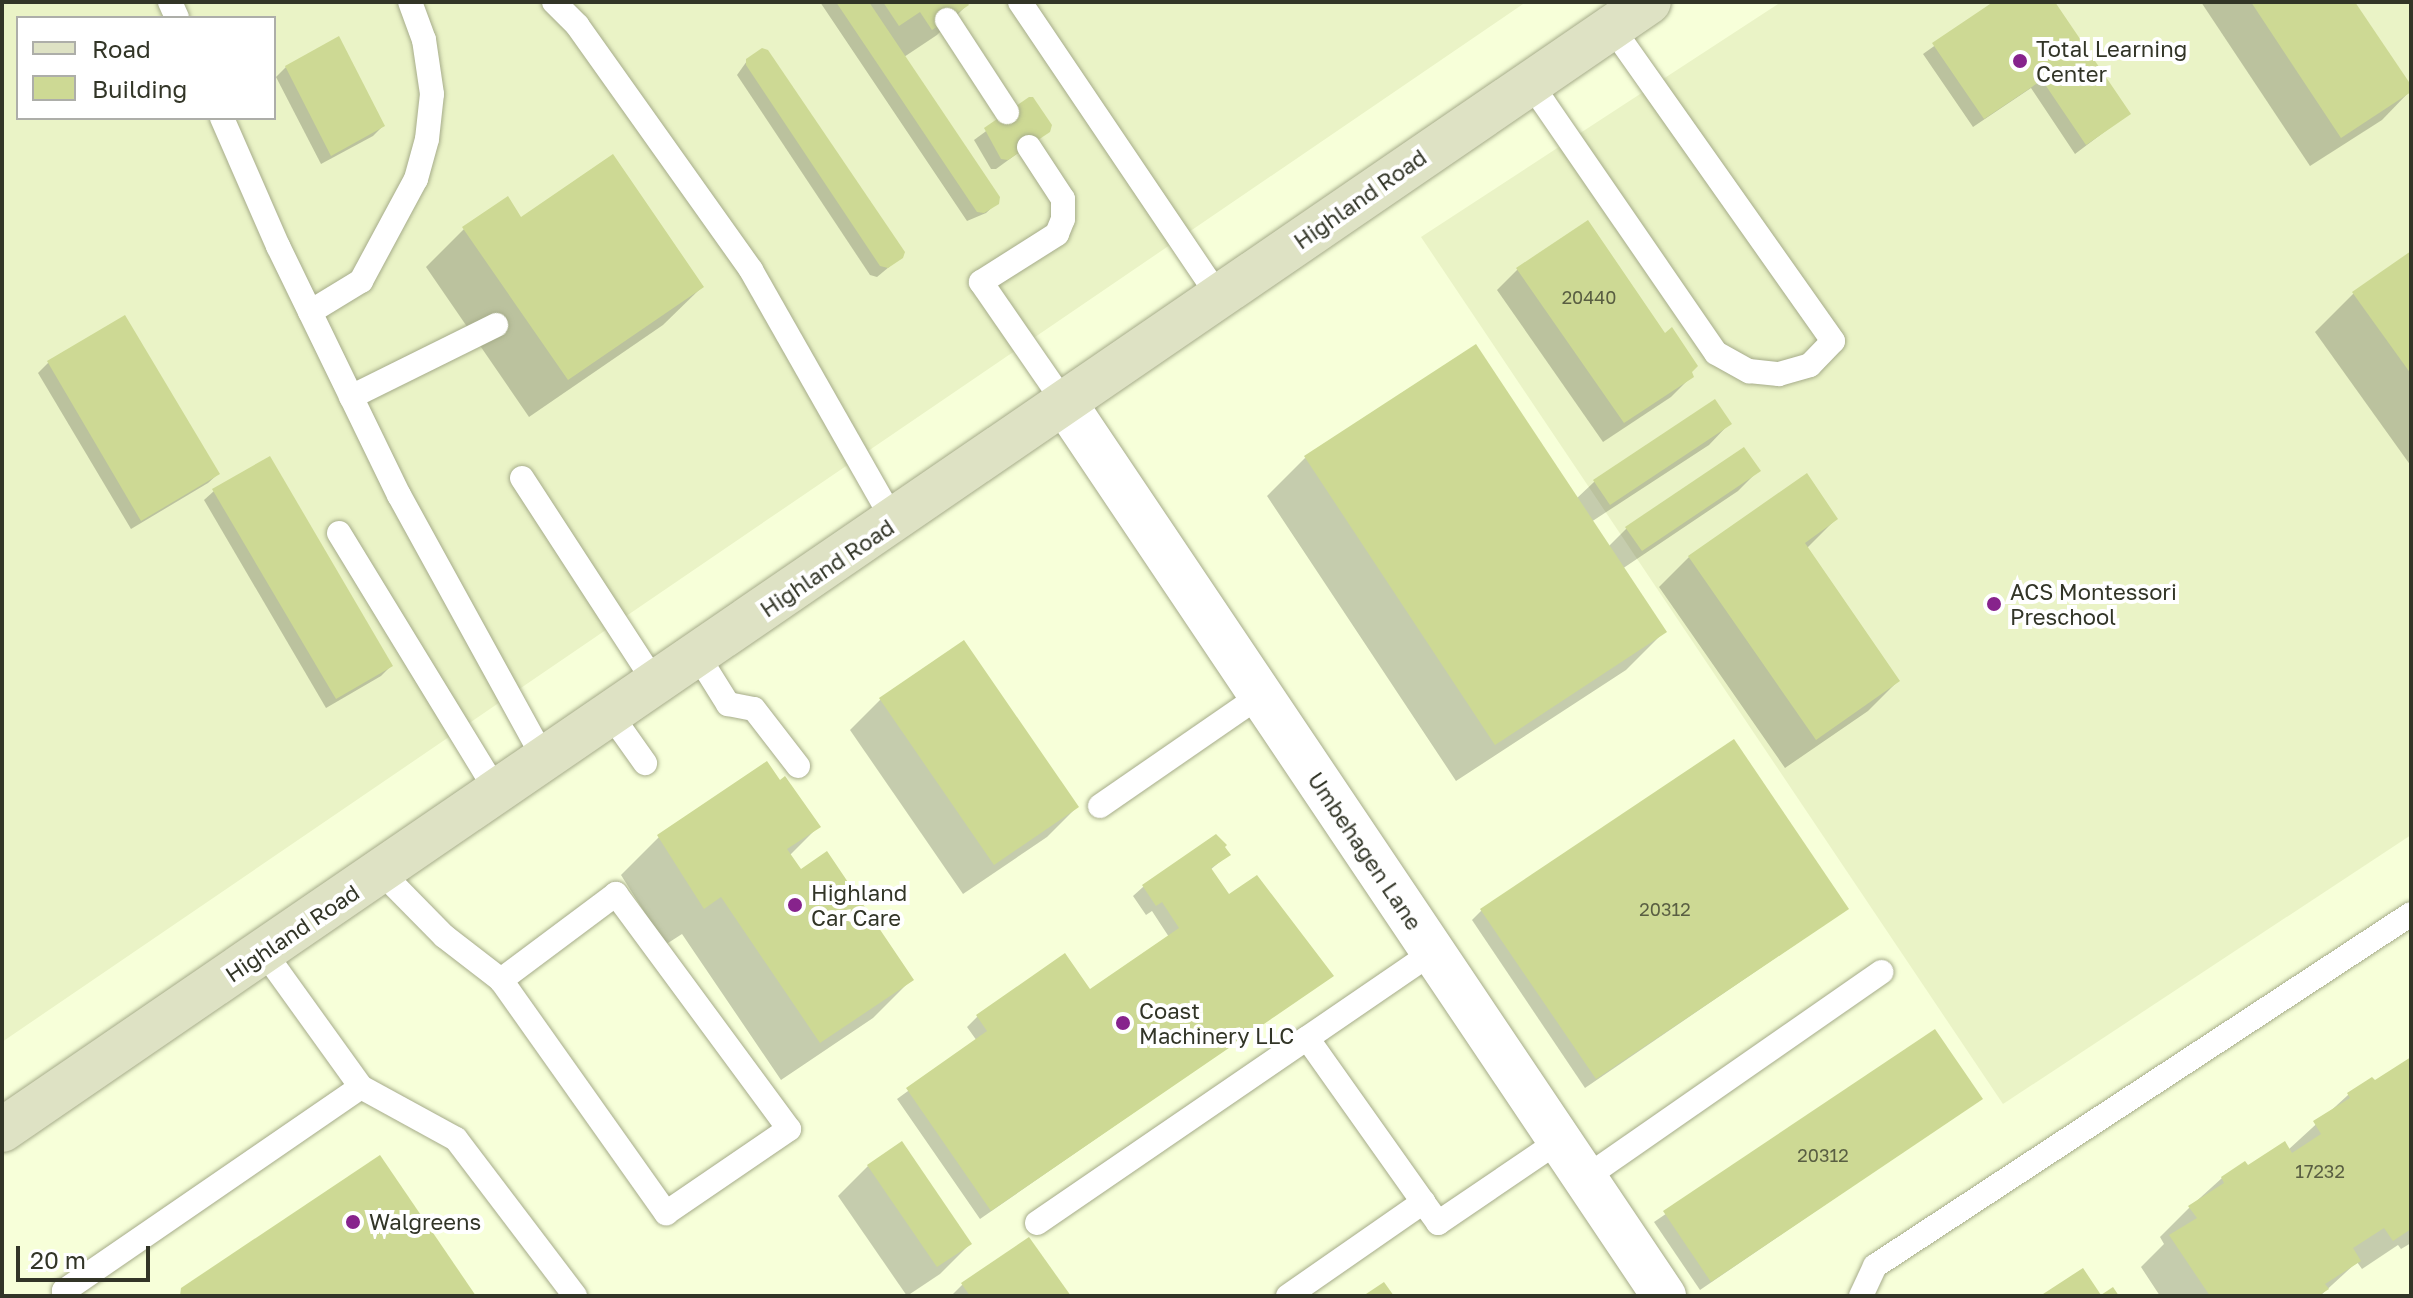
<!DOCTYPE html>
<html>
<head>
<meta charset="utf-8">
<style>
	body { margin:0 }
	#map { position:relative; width:2413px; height:1298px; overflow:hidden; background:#f7ffd9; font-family:"Golos Text",sans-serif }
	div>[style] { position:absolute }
	.built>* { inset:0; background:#eaf3c6 }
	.shadow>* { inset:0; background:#0003 }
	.building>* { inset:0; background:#cdd994 }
	.roads { filter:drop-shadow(0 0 2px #a6ac8a) drop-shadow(0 0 2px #a6ac8a) }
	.service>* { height:24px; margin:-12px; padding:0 12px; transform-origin:12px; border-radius:12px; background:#fff }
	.minor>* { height:44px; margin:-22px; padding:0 22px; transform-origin:22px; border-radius:22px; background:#fff }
	.secondary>* { height:44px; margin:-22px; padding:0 22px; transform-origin:22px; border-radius:22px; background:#dee2c4 }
	.dots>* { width:22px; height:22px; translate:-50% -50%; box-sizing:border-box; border:4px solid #fff; border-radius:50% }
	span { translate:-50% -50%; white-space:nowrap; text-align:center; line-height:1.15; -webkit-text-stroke:8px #fff; paint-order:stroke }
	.number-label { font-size:18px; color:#595e42 }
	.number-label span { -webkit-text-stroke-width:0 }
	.poi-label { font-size:22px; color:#323527 }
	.left { translate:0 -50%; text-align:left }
	.street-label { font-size:22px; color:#323527 }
	.frame { position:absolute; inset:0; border:4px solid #323527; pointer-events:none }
	.legend { position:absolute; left:16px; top:16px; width:260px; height:104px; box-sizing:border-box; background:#fff; border:2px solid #adaea9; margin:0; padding:10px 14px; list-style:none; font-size:24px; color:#323527 }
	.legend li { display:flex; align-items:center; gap:16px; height:40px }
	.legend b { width:40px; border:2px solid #adaea9 }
	.scale { position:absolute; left:16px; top:1246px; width:134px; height:36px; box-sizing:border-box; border:4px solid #323527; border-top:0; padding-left:10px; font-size:24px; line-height:28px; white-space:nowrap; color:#323527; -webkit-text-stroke:6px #fff; paint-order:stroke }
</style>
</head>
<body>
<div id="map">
	<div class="built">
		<i style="clip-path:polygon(evenodd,2px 2px,1526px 2px,2px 1042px,2px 2px,18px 18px,274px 18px,274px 118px,18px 118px,18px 18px)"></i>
		<i style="clip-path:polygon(1781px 2px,2411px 2px,2411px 835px,2003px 1104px,1421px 237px)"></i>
	</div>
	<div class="shadow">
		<i style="clip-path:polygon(820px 2px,965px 2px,967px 5px,937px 35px,904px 57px,997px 203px,986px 213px,967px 221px)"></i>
		<i style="clip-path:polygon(1996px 2px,2053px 2px,2128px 114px,2075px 154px,2031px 88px,1973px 127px,1923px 54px)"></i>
		<i style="clip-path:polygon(2201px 2px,2353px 2px,2411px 90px,2382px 120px,2310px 166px)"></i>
		<i style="clip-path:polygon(747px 61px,901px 257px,877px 277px,870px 275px,737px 75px)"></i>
		<i style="clip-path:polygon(286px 67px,383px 126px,373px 136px,321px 164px,276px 77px)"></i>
		<i style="clip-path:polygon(1030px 99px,1048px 131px,996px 169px,991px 169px,974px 140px)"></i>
		<i style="clip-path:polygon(464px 229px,702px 287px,663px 325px,529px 417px,426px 267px)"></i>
		<i style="clip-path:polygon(2411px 253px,2411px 466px,2315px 332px,2353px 294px)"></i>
		<i style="clip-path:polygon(1518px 269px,1689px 372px,1692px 376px,1671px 397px,1603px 442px,1497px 290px)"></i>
		<i style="clip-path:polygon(125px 318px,218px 474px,208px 483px,131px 529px,38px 373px,48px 363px)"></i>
		<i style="clip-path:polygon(1714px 402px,1729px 424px,1709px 445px,1591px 522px,1608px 547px,1627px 528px,1758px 471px,1738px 491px,1622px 569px,1664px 632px,1626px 670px,1456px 781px,1267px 496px,1305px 458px,1576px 499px,1594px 482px)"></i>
		<i style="clip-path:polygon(214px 491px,391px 666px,381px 676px,326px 708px,204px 500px)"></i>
		<i style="clip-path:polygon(1836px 519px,1806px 549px,1898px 681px,1868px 711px,1785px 768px,1659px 587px,1689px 557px)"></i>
		<i style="clip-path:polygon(964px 643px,1077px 807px,1047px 837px,963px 894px,850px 730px,880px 700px)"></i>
		<i style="clip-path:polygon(818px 827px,789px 856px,800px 872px,911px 980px,873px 1018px,781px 1080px,682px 934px,665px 945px,621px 875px,659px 837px)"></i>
		<i style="clip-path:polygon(1222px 847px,1228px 855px,1210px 870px,1228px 897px,1331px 976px,980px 1219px,897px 1099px,977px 1041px,967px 1027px,977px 1017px,1065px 956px,1089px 991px,1169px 937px,1152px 911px,1146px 915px,1133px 896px,1143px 887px)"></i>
		<i style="clip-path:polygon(1847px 909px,1585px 1088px,1472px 920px,1482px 910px)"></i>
		<i style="clip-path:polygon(1934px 1031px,1980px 1099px,1700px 1290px,1654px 1222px)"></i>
		<i style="clip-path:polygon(2411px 1059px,2411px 1243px,2401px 1249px,2398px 1245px,2362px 1269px,2357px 1262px,2320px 1296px,2160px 1296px,2141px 1267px,2164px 1244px,2160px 1237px,2190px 1207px,2222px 1178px,2288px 1150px,2348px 1095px,2374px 1083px)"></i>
		<i style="clip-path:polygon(868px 1166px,970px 1244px,940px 1274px,907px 1296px,838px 1196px)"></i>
		<i style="clip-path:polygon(1029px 1240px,1068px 1296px,951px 1296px,962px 1285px)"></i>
	</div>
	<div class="building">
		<i style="clip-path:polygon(836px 2px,869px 2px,1000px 197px,999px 204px,984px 213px,977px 212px)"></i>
		<i style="clip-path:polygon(883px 2px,967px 2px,969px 5px,932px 30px,920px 12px,899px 26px)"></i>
		<i style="clip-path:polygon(1993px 2px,2055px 2px,2131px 114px,2086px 145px,2042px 80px,1984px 119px,1932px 43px)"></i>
		<i style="clip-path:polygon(2251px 2px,2355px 2px,2411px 85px,2411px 92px,2341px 138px)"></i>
		<i style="clip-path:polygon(339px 36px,385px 126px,331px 156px,285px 66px)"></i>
		<i style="clip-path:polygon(762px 48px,768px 50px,905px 252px,903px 258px,888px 268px,880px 266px,746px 65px,746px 59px)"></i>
		<i style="clip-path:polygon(1029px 97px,1033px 97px,1052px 125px,1050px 132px,1008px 160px,1001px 159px,984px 128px)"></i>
		<i style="clip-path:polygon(613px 154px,704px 287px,568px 380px,462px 227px,508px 196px,521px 217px)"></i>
		<i style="clip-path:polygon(1588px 220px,1665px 333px,1672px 327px,1698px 366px,1692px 372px,1694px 377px,1624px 423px,1516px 268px)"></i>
		<i style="clip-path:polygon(2411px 251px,2411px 374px,2352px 292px)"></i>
		<i style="clip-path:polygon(125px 315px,220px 474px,141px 521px,47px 361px)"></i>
		<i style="clip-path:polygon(1476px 344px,1667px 632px,1495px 745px,1304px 456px)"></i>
		<i style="clip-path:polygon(1715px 399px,1732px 424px,1610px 505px,1593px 480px)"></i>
		<i style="clip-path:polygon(1744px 447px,1761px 471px,1642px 551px,1625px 527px)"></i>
		<i style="clip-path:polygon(270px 456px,393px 666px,336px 699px,212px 489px)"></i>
		<i style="clip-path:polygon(1807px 473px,1838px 519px,1805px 543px,1900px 681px,1816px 740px,1688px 556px)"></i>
		<i style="clip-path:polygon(964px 640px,1079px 807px,994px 865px,879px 698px)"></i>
		<i style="clip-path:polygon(1734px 739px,1849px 909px,1596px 1079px,1480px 909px)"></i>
		<i style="clip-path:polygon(767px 761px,780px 780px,785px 776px,821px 827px,787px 849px,801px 869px,827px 851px,914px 980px,820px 1043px,721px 897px,704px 909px,657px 835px)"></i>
		<i style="clip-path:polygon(1216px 834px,1227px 845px,1225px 847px,1231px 855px,1211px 868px,1229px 894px,1257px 875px,1334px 976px,991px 1211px,906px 1088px,987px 1031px,976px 1015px,1065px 953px,1090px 989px,1179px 928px,1162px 902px,1156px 906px,1142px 885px)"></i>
		<i style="clip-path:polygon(1935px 1029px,1983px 1099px,1711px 1282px,1663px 1211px)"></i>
		<i style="clip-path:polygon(2411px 1057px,2411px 1229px,2393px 1241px,2384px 1228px,2353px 1248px,2361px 1261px,2325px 1284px,2329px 1289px,2318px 1296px,2210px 1296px,2169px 1235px,2197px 1218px,2188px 1206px,2224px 1183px,2221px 1177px,2245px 1161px,2248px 1165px,2285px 1141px,2292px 1153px,2321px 1134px,2313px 1121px,2350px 1098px,2347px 1093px,2372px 1077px,2375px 1080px)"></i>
		<i style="clip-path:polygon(902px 1141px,972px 1244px,937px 1267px,867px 1165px)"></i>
		<i style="clip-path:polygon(380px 1155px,476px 1296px,180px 1296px,181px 1288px)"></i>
		<i style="clip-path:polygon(1029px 1237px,1071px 1296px,970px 1296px,961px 1283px)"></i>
		<i style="clip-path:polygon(2083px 1268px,2101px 1295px,2113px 1287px,2119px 1296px,2040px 1296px)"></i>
		<i style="clip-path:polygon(1384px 1282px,1394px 1296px,1363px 1296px)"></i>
	</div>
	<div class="roads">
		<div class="service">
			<i style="left:170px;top:2px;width:17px;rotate:66deg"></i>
			<i style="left:554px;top:2px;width:33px;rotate:45deg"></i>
			<i style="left:577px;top:25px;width:301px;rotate:54.6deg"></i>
			<i style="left:751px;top:270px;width:290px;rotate:60.4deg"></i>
			<i style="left:1020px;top:2px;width:358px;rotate:56deg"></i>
			<i style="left:947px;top:20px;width:110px;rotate:56.9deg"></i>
			<i style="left:1531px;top:84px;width:326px;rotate:55.5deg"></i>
			<i style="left:1716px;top:353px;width:38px;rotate:29deg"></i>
			<i style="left:1749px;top:371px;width:30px;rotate:6deg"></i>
			<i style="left:1779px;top:374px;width:32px;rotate:-16deg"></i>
			<i style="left:1810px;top:365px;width:33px;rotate:-46deg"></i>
			<i style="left:1833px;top:341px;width:383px;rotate:-125.2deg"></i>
			<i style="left:222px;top:118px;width:140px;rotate:66.4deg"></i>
			<i style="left:278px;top:246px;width:277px;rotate:64.1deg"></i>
			<i style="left:399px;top:495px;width:303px;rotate:61.2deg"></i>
			<i style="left:1029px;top:147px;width:62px;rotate:56.8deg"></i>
			<i style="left:1063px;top:199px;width:20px;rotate:90deg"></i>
			<i style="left:1063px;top:219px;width:16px;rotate:112deg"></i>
			<i style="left:1057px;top:234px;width:90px;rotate:147.7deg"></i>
			<i style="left:981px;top:282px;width:150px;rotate:55.4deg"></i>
			<i style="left:310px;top:312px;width:60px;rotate:-31.3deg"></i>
			<i style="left:361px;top:281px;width:116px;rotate:-61.7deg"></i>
			<i style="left:416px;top:179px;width:41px;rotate:-74.6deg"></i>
			<i style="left:427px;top:139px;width:45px;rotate:-83.7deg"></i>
			<i style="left:432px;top:94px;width:55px;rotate:-98.4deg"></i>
			<i style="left:424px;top:40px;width:40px;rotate:-110.2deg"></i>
			<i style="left:351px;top:397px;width:162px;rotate:-26.4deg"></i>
			<i style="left:522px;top:478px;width:246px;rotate:57deg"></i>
			<i style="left:339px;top:533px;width:305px;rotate:58.6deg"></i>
			<i style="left:698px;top:656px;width:57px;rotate:58deg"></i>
			<i style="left:728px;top:704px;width:26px;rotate:11deg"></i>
			<i style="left:754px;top:709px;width:72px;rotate:52.3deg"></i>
			<i style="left:611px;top:715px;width:59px;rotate:54.7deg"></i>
			<i style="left:1100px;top:806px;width:196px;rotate:-34.6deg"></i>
			<i style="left:381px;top:872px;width:90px;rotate:45.5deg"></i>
			<i style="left:444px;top:936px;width:72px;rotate:37.7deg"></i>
			<i style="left:501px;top:980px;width:286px;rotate:54.7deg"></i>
			<i style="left:666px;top:1213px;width:149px;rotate:-34.3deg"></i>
			<i style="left:789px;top:1129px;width:292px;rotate:-126.4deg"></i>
			<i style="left:616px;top:894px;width:144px;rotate:143.2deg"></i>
			<i style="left:264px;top:952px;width:166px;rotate:54.3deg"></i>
			<i style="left:361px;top:1087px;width:108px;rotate:28.7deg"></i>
			<i style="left:456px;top:1139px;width:197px;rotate:52.8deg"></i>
			<i style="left:1307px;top:1038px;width:201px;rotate:54.7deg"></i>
			<i style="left:1585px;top:1178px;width:361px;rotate:-34.8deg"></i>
			<i style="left:1037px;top:1223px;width:480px;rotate:-34.4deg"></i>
			<i style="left:67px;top:1296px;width:6px;rotate:-121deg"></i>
			<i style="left:64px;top:1291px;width:360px;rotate:-34.5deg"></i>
			<i style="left:1288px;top:1296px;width:165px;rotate:-34.8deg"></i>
			<i style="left:1423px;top:1202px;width:26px;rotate:54deg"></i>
			<i style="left:1438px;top:1223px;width:148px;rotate:-34.2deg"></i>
			<i style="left:1861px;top:1296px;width:33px;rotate:-65deg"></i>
			<i style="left:1875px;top:1266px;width:641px;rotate:-33.29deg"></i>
		</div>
		<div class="minor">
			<i style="left:1066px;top:405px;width:1073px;rotate:56.13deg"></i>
		</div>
		<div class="secondary">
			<i style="left:2px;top:1130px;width:1996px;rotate:-34.41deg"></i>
		</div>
	</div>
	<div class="dots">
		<i style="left:2020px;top:61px;background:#87238c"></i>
		<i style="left:1994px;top:604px;background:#87238c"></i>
		<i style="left:795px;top:905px;background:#87238c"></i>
		<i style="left:1123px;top:1023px;background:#87238c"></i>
		<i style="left:353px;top:1222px;background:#87238c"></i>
	</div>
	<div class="number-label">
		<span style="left:1589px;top:297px">20440</span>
		<span style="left:1665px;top:909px">20312</span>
		<span style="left:1823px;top:1155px">20312</span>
		<span style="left:2320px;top:1171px">17232</span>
	</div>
	<div class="poi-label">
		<span class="left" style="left:2036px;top:61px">Total Learning<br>Center</span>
		<span class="left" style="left:2010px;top:604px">ACS Montessori<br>Preschool</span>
		<span class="left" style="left:811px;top:905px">Highland<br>Car Care</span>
		<span class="left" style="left:1139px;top:1023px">Coast<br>Machinery LLC</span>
		<span class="left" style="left:369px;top:1222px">Walgreens</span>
	</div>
	<div class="street-label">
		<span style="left:1360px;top:199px;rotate:-35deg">Highland Road</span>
		<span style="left:827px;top:568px;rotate:-34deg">Highland Road</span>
		<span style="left:1365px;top:851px;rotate:56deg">Umbehagen Lane</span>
		<span style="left:292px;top:933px;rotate:-34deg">Highland Road</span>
	</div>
	<div class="frame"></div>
	<ul class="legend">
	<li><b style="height:10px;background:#dee2c4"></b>Road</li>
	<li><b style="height:22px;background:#cdd994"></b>Building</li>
	</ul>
	<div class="scale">20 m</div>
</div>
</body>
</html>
